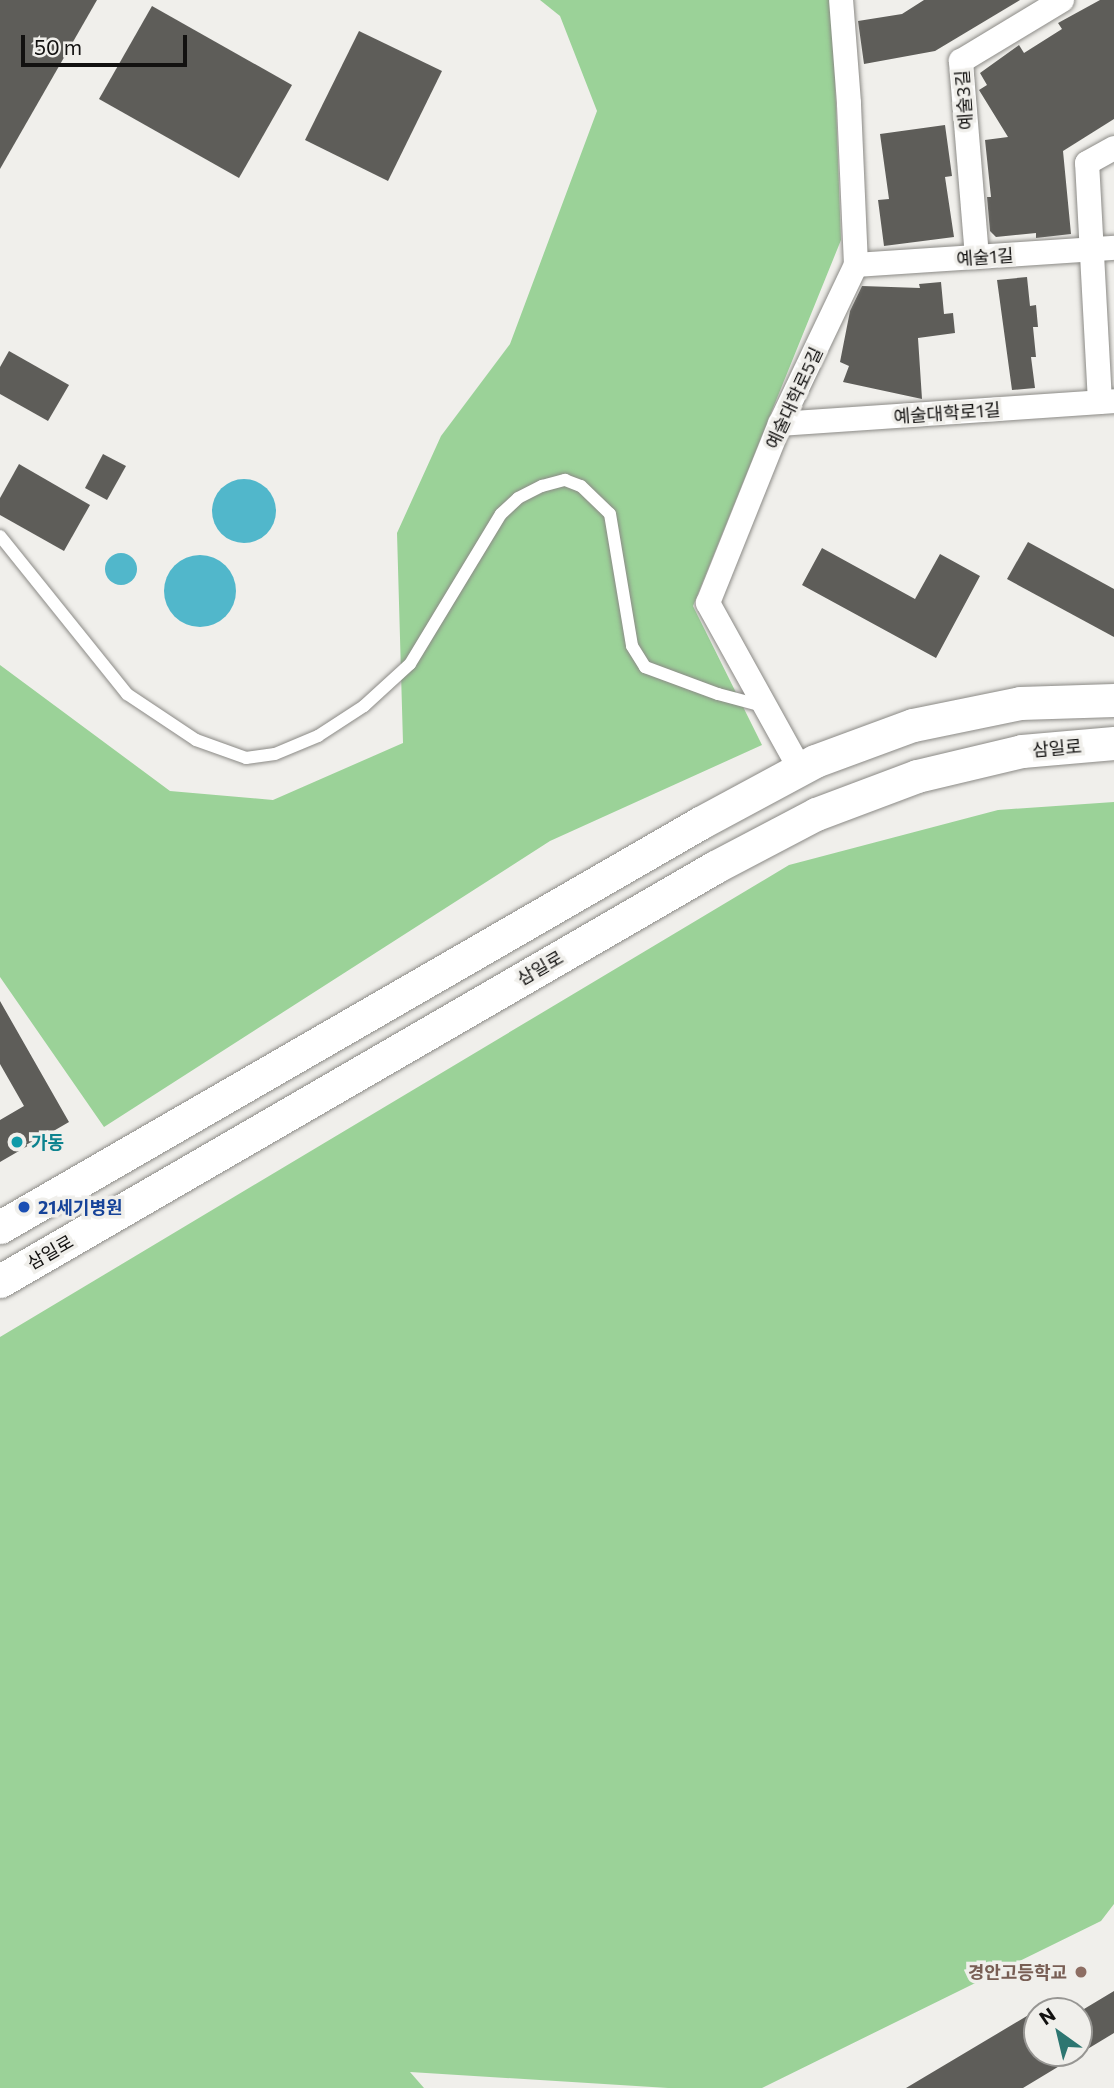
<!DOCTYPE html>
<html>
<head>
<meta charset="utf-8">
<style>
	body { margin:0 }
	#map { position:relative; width:1114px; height:2088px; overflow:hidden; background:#f0efeb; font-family:Commissioner,"Noto Sans KR",sans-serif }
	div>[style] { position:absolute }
	.forest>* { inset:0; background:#9bd298 }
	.water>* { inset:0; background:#51b7cb }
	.round { border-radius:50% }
	.building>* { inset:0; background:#5e5d59 }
	.roads { filter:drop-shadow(0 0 2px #8b8a86) drop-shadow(0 0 2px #8b8a86) }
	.service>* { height:12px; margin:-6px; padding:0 6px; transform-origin:6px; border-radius:6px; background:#fff }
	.minor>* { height:24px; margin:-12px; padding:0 12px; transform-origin:12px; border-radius:12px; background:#fff }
	.secondary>* { height:33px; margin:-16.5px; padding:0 16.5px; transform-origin:16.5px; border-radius:16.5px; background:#fff }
	.dots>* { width:19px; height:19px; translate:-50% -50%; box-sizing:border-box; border:4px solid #f0efeb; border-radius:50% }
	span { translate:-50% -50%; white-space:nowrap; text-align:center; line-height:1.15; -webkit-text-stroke:7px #f0efeb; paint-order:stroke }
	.street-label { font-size:18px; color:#121110 }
	.culture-label { font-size:18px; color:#0d838f; font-weight:700 }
	.left { translate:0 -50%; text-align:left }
	.transit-label { font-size:18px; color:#164399; font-weight:700 }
	.education-label { font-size:18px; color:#785e54; font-weight:700 }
	.right { translate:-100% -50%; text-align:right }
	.north { position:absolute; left:1023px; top:1997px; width:70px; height:70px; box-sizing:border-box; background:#f0efeb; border:2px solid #979693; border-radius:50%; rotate:326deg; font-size:19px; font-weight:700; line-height:28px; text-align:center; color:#121110 }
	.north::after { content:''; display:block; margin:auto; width:24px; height:32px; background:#2d7671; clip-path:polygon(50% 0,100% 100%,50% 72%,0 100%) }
	.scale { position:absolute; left:21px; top:35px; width:166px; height:32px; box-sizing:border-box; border:4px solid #121110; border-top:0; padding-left:9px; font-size:21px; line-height:24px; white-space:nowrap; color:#121110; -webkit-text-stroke:5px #f0efeb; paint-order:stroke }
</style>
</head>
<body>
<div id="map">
	<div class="forest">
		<i style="clip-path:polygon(540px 0,832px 0,841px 240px,693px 606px,762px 745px,550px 841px,104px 1127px,0 977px,0 665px,170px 791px,273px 800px,403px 743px,397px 533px,441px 436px,510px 344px,597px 111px,560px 16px)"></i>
		<i style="clip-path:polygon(1114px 802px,1114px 1904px,1101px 1921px,762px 2088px,668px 2088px,410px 2072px,424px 2088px,0 2088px,0 1337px,789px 865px,998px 810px)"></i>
	</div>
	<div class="water">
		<i class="round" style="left:212px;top:479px;width:64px;height:64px"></i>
		<i class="round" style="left:105px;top:553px;width:32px;height:32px"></i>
		<i class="round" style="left:164px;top:555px;width:72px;height:72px"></i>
	</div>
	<div class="building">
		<i style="clip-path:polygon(0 0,97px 0,0 169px)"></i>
		<i style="clip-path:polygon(924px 0,1020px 0,935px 51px,864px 64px,858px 21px,902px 14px)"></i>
		<i style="clip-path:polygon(1100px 0,1114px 0,1114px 119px,1063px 151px,1071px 234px,1036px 238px,1036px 233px,996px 237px,990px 231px,987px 197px,991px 197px,985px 140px,1008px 137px,979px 90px,987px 85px,980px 73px,1019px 45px,1024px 53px,1062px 29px,1058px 23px)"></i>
		<i style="clip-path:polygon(152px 6px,292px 85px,239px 178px,99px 99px)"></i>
		<i style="clip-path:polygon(359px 31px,442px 71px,388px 181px,305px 140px)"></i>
		<i style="clip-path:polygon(945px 125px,952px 176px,945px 177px,954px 237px,884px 246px,878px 200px,889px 199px,880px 134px)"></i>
		<i style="clip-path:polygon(1027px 277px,1030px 306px,1036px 305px,1038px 327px,1033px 327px,1036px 357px,1031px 357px,1035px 388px,1012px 390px,997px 280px)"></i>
		<i style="clip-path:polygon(941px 282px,944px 314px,953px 313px,955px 333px,918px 338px,922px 399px,843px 382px,849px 366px,840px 362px,850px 311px,862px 286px,920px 288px,919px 284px)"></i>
		<i style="clip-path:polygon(9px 351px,69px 385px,48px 421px,0 394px,0 367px)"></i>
		<i style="clip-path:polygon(103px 454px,126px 466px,107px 500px,85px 488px)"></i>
		<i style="clip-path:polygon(19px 464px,90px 505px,64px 551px,0 515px,0 498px)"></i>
		<i style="clip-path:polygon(1028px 542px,1114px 589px,1114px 637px,1007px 579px)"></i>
		<i style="clip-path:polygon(822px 548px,915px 599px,940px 554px,980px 576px,936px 658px,802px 585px)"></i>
		<i style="clip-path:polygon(0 1001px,69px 1122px,0 1162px,0 1120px,24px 1106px,0 1064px)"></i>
		<i style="clip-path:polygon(1114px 1991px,1114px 2033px,1023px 2088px,906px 2088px,1037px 2010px,1037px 2053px,1079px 2053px,1079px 2012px)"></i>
	</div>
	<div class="roads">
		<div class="service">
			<i style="left:0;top:536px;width:203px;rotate:51.2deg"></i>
			<i style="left:127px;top:694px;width:83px;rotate:33.7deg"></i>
			<i style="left:196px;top:740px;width:53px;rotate:19.8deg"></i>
			<i style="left:246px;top:758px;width:29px;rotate:-8deg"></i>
			<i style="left:275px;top:754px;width:47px;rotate:-22.7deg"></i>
			<i style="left:318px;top:736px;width:55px;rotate:-33.1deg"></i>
			<i style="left:364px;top:706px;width:62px;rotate:-42.4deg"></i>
			<i style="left:410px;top:664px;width:175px;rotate:-58.8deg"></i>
			<i style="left:501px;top:514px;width:23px;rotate:-43deg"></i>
			<i style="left:518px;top:498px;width:27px;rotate:-27deg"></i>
			<i style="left:542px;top:486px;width:24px;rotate:-15deg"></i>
			<i style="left:565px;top:480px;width:17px;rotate:21deg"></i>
			<i style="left:581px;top:486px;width:40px;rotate:44deg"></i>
			<i style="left:610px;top:514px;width:134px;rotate:80.5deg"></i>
			<i style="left:632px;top:646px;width:25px;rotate:58deg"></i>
			<i style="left:645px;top:667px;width:78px;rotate:20.3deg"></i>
			<i style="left:718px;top:694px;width:47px;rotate:14.9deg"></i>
		</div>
		<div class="minor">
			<i style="left:977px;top:257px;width:197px;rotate:-94.7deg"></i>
			<i style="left:961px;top:61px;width:118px;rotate:-31.1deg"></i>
			<i style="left:856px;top:265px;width:259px;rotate:-3.8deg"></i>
			<i style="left:1100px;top:402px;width:239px;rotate:-93.1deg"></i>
			<i style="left:1087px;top:163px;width:31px;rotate:-29deg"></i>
			<i style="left:780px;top:424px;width:335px;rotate:-3.9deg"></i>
			<i style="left:800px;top:769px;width:190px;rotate:-119deg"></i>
			<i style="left:708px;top:603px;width:193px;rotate:-68.1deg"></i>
			<i style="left:780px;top:424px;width:176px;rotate:-64.5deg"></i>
			<i style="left:856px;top:265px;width:162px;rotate:-92.5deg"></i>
			<i style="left:849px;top:103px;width:103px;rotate:-94.4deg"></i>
		</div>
		<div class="secondary">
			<i style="left:0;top:1227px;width:808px;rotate:-29.99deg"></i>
			<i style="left:700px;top:823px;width:131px;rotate:-28.3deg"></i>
			<i style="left:815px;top:761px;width:104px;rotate:-20.2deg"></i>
			<i style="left:913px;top:725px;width:109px;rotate:-11.6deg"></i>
			<i style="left:1020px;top:703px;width:94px;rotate:-1.8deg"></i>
			<i style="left:0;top:1281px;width:826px;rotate:-30.07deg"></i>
			<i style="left:715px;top:867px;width:114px;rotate:-27.7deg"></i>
			<i style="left:816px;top:814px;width:108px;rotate:-20.6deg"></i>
			<i style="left:917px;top:776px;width:108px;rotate:-13.4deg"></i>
			<i style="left:1022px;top:751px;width:92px;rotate:-5deg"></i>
		</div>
	</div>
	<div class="dots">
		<i style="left:17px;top:1142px;background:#0f9aa8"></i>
		<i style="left:24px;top:1207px;background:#1a4fb4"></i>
		<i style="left:1081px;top:1972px;background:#8d6e63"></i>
	</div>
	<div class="street-label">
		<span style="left:964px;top:100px;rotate:-94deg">예술3길</span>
		<span style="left:985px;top:257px;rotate:-4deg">예술1길</span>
		<span style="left:794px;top:398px;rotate:-65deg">예술대학로5길</span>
		<span style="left:947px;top:413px;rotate:-4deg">예술대학로1길</span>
		<span style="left:1057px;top:748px;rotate:-5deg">삼일로</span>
		<span style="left:540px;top:968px;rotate:-30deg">삼일로</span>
		<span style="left:50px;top:1252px;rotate:-30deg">삼일로</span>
	</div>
	<div class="culture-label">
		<span class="left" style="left:31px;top:1142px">가동</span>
	</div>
	<div class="transit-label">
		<span class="left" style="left:38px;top:1207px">21세기병원</span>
	</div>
	<div class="education-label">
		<span class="right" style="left:1067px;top:1972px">경안고등학교</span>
	</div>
	<div class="north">N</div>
	<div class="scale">50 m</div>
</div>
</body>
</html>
